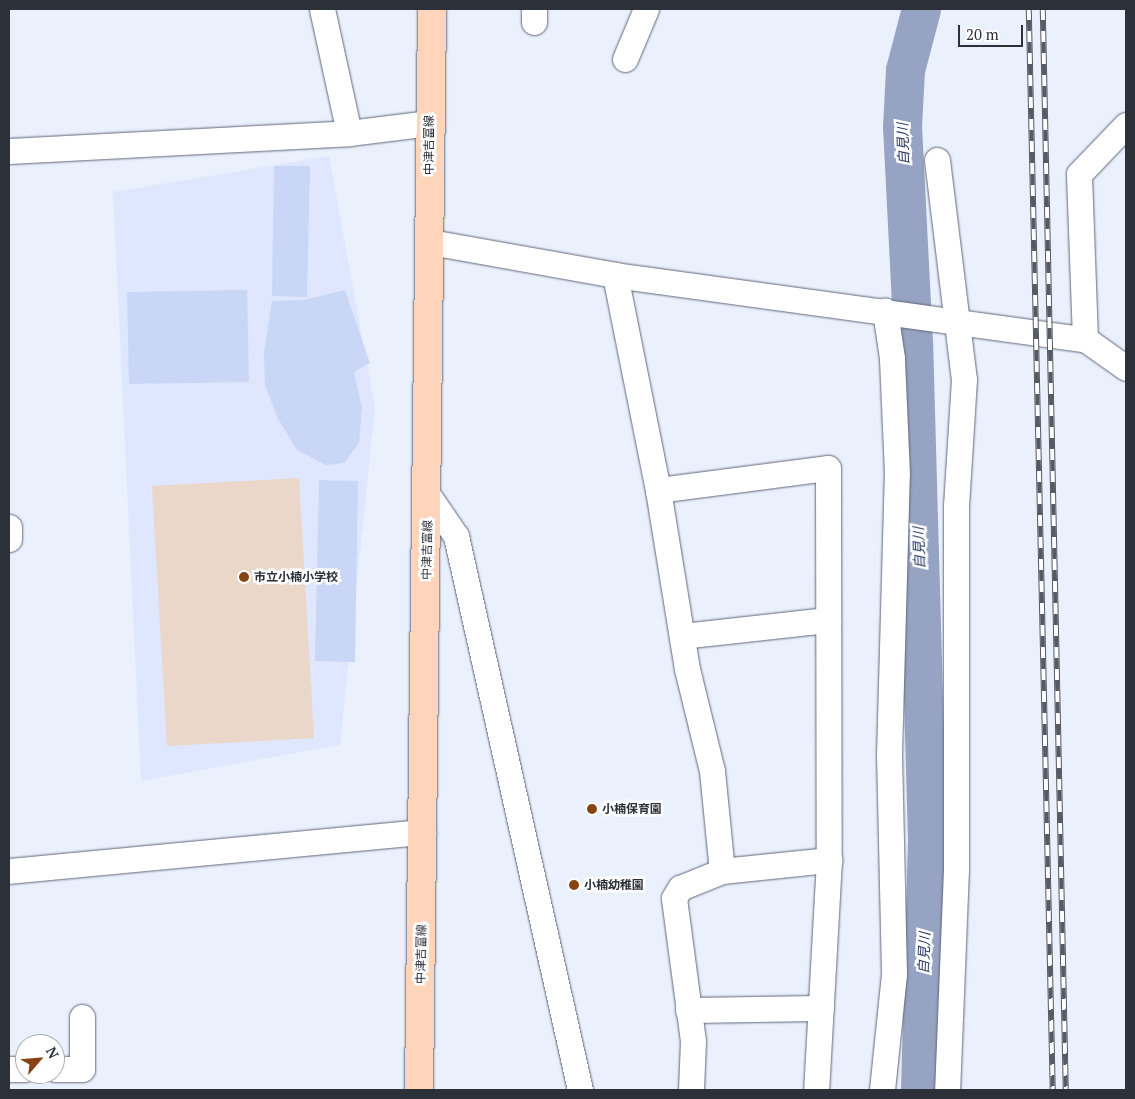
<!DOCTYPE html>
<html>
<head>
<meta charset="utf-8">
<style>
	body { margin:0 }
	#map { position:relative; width:1135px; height:1099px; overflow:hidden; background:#ebf0fd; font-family:"PT Serif","Noto Sans JP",serif }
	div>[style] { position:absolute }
	.built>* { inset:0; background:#dee7fd }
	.green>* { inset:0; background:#ebd6ca }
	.river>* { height:39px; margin:-19.5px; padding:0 19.5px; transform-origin:19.5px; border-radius:19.5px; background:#97a3c2 }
	.building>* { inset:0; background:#c9d6f6 }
	.roads { filter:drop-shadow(0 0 1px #5f6779) drop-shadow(0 0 1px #5f6779) }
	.minor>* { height:25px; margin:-12.5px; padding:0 12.5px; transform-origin:12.5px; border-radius:12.5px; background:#fff }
	.major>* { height:28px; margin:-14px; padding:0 14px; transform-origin:14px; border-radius:14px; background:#fed4bb }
	.rail>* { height:5.5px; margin-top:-2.75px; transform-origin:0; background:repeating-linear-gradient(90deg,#fff 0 11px,#555a63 0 22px); box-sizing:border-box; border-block:1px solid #555a63 }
	.dots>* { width:14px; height:14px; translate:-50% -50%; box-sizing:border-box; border:2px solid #fff; border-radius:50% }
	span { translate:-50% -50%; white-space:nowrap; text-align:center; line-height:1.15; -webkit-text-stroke:5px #fff; paint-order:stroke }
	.street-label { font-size:12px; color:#2c3038 }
	.poi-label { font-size:12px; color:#2c3038; font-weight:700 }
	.left { translate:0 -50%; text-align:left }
	.water-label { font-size:14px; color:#2a3963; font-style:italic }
	.frame { position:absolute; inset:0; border:10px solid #2c3038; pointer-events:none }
	.north { position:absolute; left:15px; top:1034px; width:50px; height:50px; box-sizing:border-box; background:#fff; border:1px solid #abacaf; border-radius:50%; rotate:63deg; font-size:14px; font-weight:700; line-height:20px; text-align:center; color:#2c3038 }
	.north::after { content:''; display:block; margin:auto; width:18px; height:22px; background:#864314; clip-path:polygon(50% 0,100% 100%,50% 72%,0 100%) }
	.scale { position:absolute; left:958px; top:25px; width:65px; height:22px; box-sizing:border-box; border:2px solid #2c3038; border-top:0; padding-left:6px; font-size:15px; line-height:18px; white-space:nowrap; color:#2c3038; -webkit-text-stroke:4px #fff; paint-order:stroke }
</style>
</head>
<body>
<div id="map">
	<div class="built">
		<i style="clip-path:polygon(329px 156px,375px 408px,340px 745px,141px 781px,113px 192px)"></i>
	</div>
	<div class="green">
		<i style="clip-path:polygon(299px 478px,314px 738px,167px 746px,152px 486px)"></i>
	</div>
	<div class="river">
		<i style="left:920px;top:1090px;width:250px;rotate:-88.4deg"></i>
		<i style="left:927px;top:840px;width:497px;rotate:-91.6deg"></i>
		<i style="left:913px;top:343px;width:216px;rotate:-92.9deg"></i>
		<i style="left:902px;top:127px;width:57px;rotate:-87deg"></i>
		<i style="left:905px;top:70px;width:63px;rotate:-75.3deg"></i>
	</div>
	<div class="building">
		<i style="clip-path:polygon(274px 166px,310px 166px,307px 297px,272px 296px)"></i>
		<i style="clip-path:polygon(247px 290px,249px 382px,129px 384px,127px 292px)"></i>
		<i style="clip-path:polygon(345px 290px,370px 363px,354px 372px,362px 408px,359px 443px,344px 463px,326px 465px,297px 450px,278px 419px,265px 385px,264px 352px,272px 301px,304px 300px)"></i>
		<i style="clip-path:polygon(319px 480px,358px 481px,355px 662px,315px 661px)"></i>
	</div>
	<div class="roads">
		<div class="minor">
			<i style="left:322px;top:9px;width:127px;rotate:77.7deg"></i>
			<i style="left:534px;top:22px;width:13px;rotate:-90deg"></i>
			<i style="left:625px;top:59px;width:54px;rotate:-67.2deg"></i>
			<i style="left:9px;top:151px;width:340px;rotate:-3deg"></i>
			<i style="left:349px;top:133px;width:81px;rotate:-7.1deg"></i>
			<i style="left:937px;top:160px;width:221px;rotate:83deg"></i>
			<i style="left:964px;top:379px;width:126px;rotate:93.6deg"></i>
			<i style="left:956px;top:505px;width:364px;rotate:90deg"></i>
			<i style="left:956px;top:869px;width:221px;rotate:92.3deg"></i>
			<i style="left:430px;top:242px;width:188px;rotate:10.1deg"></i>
			<i style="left:615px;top:275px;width:474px;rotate:7.8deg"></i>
			<i style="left:1085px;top:339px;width:50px;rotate:35.3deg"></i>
			<i style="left:615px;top:275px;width:219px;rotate:78.7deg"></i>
			<i style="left:658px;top:490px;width:181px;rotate:80.8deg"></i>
			<i style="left:687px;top:669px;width:105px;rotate:76.2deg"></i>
			<i style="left:712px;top:771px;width:100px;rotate:84.3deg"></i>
			<i style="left:1085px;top:339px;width:165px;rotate:-92.1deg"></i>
			<i style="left:1079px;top:174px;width:68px;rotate:-46.2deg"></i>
			<i style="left:658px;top:490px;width:171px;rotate:-7.4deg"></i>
			<i style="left:828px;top:468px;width:392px;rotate:89.9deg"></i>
			<i style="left:829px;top:860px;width:230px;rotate:93.2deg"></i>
			<i style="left:428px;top:495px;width:50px;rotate:55.7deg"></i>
			<i style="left:456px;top:536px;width:568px;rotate:77.38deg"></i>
			<i style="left:9px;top:527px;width:12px;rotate:90deg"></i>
			<i style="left:682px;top:636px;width:147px;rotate:-6.3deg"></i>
			<i style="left:9px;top:871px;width:416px;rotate:-5.4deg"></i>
			<i style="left:688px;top:1010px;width:133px;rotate:-0.9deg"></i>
			<i style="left:9px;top:1069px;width:16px"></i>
			<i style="left:55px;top:1069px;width:27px"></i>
			<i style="left:82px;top:1069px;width:52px;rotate:-90deg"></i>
			<i style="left:691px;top:1090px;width:49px;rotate:-87.7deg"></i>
			<i style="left:693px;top:1041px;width:144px;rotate:-97.6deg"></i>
			<i style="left:674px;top:898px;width:12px;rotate:-59deg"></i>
			<i style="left:680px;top:888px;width:45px;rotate:-22deg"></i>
			<i style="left:722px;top:871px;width:108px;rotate:-5.9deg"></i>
			<i style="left:882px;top:1090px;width:117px;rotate:-84.1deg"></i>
			<i style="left:894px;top:974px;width:219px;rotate:-91.3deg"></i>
			<i style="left:889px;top:755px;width:281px;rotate:-88.4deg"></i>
			<i style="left:897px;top:474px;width:116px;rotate:-92.5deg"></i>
			<i style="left:892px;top:358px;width:48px;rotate:-98.5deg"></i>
		</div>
		<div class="major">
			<i style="left:419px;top:1090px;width:1081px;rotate:-89.31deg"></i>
		</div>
	</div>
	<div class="rail">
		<i style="left:1029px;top:9px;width:1081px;rotate:88.73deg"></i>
		<i style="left:1043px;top:9px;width:1081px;rotate:88.78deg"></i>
	</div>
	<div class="dots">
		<i style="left:244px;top:577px;background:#864314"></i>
		<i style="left:592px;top:809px;background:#864314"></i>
		<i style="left:574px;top:885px;background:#864314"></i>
	</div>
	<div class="street-label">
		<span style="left:429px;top:145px;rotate:-90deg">中津吉富線</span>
		<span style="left:427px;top:550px;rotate:-89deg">中津吉富線</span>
		<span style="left:421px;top:954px;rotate:-89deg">中津吉富線</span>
	</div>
	<div class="poi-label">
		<span class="left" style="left:254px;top:577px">市立小楠小学校</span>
		<span class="left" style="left:602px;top:809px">小楠保育園</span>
		<span class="left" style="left:584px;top:885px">小楠幼稚園</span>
	</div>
	<div class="water-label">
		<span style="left:903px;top:144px;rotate:-92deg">自見川</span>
		<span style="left:919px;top:548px;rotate:-92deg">自見川</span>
		<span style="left:924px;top:953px;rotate:-88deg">自見川</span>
	</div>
	<div class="frame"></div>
	<div class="north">N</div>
	<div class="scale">20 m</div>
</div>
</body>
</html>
